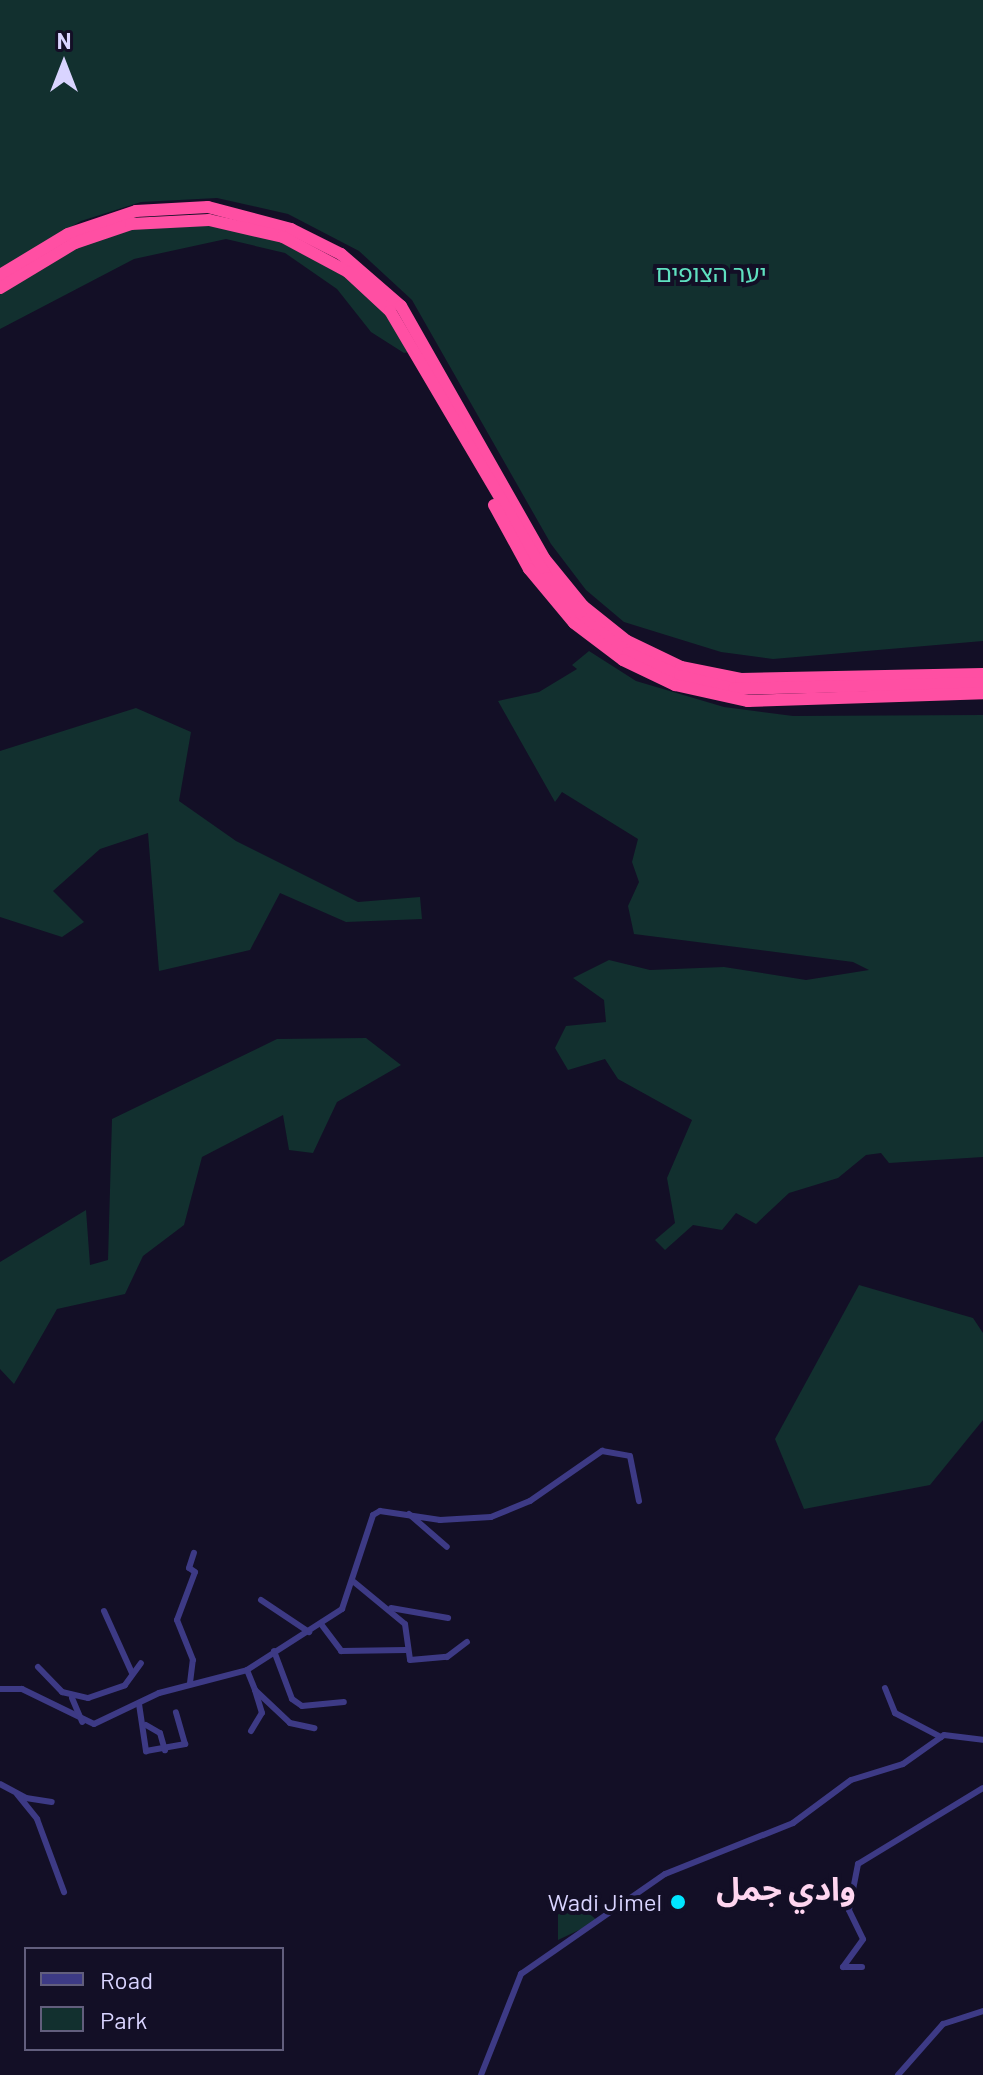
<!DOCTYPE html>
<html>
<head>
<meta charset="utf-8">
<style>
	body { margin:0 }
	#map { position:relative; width:983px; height:2075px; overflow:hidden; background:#130f26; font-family:Barlow,"Noto Sans Arabic","Noto Sans Hebrew",sans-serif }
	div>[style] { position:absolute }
	.green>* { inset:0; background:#12302f }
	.street>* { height:6px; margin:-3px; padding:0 3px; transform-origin:3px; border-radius:3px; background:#3d3a85 }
	.highway>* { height:12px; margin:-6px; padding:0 6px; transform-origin:6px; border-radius:6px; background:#ff4fa3 }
	.dots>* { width:22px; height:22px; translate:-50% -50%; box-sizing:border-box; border:4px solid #130f26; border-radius:50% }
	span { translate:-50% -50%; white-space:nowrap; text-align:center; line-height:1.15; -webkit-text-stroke:8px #130f26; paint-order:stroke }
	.park-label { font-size:24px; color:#5fe0c0 }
	.poi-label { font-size:24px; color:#d9d4ff }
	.right { translate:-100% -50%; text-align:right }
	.district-label { font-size:32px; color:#ffd6f0; font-weight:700 }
	.legend { position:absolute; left:24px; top:1947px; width:260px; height:104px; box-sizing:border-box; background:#130f26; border:2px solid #625e7d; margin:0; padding:10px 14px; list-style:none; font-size:24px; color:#d9d4ff }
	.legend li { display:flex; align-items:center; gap:16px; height:40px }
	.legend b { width:40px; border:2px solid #625e7d }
	.north { position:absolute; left:24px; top:24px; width:80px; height:80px; -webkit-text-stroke:6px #130f26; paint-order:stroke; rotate:0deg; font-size:22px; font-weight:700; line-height:32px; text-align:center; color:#d9d4ff }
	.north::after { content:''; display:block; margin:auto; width:28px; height:36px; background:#d9d4ff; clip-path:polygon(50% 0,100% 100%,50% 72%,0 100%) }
</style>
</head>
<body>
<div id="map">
	<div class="green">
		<i style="clip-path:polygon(0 0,983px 0,983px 641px,773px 659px,721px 652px,624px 622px,586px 590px,551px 544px,412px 300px,359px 251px,288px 214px,217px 198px,141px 202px,81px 221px,0 269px)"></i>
		<i style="clip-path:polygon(189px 223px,265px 234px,352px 280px,399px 327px,413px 351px,404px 353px,371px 332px,337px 289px,285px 253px,226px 239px,134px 259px,0 329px,0 294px,69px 251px,122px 231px)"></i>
		<i style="clip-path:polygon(589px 651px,636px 681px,724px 707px,793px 716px,983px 715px,983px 1157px,889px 1163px,881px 1153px,866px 1155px,838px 1178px,789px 1193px,756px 1224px,736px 1213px,722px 1230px,693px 1225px,665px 1250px,655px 1240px,675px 1223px,667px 1178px,692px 1120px,618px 1079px,605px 1059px,568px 1070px,555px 1048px,566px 1026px,606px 1022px,604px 1000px,573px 978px,609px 960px,650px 970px,724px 967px,806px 980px,869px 970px,853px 962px,634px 934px,628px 906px,639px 882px,632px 862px,638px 839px,562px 792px,555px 802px,498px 701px,539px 692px,577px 669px,572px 665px)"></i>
		<i style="clip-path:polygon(136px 708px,191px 732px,179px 801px,236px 841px,358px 902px,420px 897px,422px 919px,346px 922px,280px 893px,250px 950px,159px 971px,148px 833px,100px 849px,53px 891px,84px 922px,62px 937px,0 917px,0 751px)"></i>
		<i style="clip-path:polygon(366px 1038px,401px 1065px,337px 1102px,313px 1153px,289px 1150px,283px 1115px,202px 1157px,184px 1225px,143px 1256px,125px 1294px,57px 1309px,14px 1384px,0 1369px,0 1262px,86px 1210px,90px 1265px,108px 1260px,112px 1119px,277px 1039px)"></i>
		<i style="clip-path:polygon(859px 1285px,973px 1318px,983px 1333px,983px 1420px,930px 1485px,804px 1509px,775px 1439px)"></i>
		<i style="clip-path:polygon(569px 1897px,598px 1921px,558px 1940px,558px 1915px)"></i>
	</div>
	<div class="street">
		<i style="left:409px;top:1514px;width:50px;rotate:41deg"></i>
		<i style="left:354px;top:1582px;width:66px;rotate:39.5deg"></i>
		<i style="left:405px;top:1624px;width:36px;rotate:82deg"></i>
		<i style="left:410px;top:1660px;width:37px;rotate:-5deg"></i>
		<i style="left:447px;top:1657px;width:25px;rotate:-37deg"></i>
		<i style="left:261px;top:1600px;width:58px;rotate:33.7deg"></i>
		<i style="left:391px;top:1608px;width:58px;rotate:10deg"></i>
		<i style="left:104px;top:1611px;width:68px;rotate:65.7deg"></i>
		<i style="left:321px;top:1624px;width:34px;rotate:53deg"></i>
		<i style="left:341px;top:1651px;width:65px;rotate:-0.9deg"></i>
		<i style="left:274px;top:1651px;width:51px;rotate:69.4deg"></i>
		<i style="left:292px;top:1699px;width:12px;rotate:35deg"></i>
		<i style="left:302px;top:1706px;width:42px;rotate:-5.4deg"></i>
		<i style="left:38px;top:1667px;width:35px;rotate:46deg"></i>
		<i style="left:62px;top:1692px;width:27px;rotate:13deg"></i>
		<i style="left:88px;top:1698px;width:39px;rotate:-19deg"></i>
		<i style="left:125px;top:1685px;width:27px;rotate:-54deg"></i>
		<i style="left:247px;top:1670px;width:22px;rotate:68deg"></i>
		<i style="left:255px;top:1690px;width:48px;rotate:43.3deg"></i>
		<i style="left:290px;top:1723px;width:25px;rotate:12deg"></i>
		<i style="left:190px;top:1683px;width:23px;rotate:-83deg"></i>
		<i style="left:193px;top:1660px;width:43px;rotate:-111.8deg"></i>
		<i style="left:177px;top:1620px;width:51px;rotate:-69.4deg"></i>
		<i style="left:195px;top:1572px;width:7px;rotate:-146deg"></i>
		<i style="left:189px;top:1568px;width:16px;rotate:-72deg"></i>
		<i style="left:885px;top:1688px;width:27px;rotate:68deg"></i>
		<i style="left:895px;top:1713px;width:52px;rotate:27.6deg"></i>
		<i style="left:0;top:1689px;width:22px"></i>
		<i style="left:22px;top:1689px;width:80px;rotate:25.9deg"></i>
		<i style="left:94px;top:1724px;width:72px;rotate:-25.5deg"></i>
		<i style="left:159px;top:1693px;width:91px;rotate:-14.6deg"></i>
		<i style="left:247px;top:1670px;width:113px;rotate:-32.7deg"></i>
		<i style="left:342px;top:1609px;width:99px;rotate:-71.7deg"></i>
		<i style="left:373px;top:1515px;width:8px;rotate:-30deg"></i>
		<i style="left:380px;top:1511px;width:61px;rotate:8.5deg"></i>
		<i style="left:440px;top:1520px;width:51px;rotate:-3.4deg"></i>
		<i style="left:491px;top:1517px;width:42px;rotate:-22.3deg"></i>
		<i style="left:530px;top:1501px;width:88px;rotate:-34.8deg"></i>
		<i style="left:602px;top:1451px;width:28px;rotate:10deg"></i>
		<i style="left:630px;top:1456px;width:46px;rotate:78.7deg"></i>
		<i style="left:72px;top:1698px;width:26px;rotate:67deg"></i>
		<i style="left:139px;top:1704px;width:48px;rotate:81.5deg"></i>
		<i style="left:146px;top:1751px;width:40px;rotate:-10deg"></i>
		<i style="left:185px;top:1744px;width:33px;rotate:-106deg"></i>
		<i style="left:146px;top:1725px;width:16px;rotate:30deg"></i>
		<i style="left:160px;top:1733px;width:18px;rotate:74deg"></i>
		<i style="left:251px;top:1731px;width:21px;rotate:-59deg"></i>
		<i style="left:262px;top:1713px;width:24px;rotate:-107deg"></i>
		<i style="left:0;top:1784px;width:30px;rotate:28deg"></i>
		<i style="left:26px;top:1798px;width:26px;rotate:9deg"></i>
		<i style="left:17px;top:1794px;width:32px;rotate:51deg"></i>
		<i style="left:37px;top:1819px;width:78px;rotate:69.7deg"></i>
		<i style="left:862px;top:1967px;width:19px;rotate:180deg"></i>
		<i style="left:843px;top:1967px;width:34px;rotate:-54deg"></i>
		<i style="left:863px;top:1939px;width:32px;rotate:-116deg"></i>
		<i style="left:849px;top:1910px;width:47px;rotate:-78.9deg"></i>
		<i style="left:858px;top:1864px;width:146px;rotate:-31.3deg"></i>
		<i style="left:481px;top:2075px;width:109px;rotate:-68.4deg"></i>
		<i style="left:521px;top:1974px;width:175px;rotate:-34.8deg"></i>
		<i style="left:665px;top:1874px;width:138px;rotate:-21.7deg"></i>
		<i style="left:793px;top:1823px;width:72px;rotate:-36.6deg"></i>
		<i style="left:851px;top:1780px;width:54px;rotate:-17.1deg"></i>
		<i style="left:903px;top:1764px;width:50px;rotate:-35.3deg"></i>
		<i style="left:944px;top:1735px;width:39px;rotate:7deg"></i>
		<i style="left:898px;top:2075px;width:68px;rotate:-48.6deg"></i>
		<i style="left:943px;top:2024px;width:42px;rotate:-18deg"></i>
	</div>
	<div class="highway">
		<i style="left:0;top:275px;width:79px;rotate:-31.1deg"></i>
		<i style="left:68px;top:234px;width:72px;rotate:-18.7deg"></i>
		<i style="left:136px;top:211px;width:72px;rotate:-3.2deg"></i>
		<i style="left:208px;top:207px;width:86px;rotate:14.8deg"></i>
		<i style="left:291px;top:229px;width:56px;rotate:26.6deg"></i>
		<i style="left:341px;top:254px;width:79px;rotate:40.9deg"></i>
		<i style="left:401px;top:306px;width:290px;rotate:60.4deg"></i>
		<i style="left:544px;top:558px;width:62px;rotate:50.9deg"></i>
		<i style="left:583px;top:606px;width:56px;rotate:38.5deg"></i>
		<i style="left:627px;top:641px;width:60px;rotate:25.7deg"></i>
		<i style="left:681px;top:667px;width:61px;rotate:11.3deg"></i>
		<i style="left:741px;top:679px;width:242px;rotate:-1.2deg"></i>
		<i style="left:0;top:288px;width:87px;rotate:-31deg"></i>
		<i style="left:75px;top:243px;width:59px;rotate:-18.7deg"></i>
		<i style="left:131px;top:224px;width:78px;rotate:-2.9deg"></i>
		<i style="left:209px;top:220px;width:76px;rotate:12.9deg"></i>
		<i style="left:283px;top:237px;width:74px;rotate:28.3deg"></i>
		<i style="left:348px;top:272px;width:57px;rotate:42.9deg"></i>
		<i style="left:390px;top:311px;width:310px;rotate:59.5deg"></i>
		<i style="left:547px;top:578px;width:59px;rotate:48.4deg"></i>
		<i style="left:586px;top:622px;width:52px;rotate:36.4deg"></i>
		<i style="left:628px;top:653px;width:57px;rotate:23.9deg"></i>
		<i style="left:680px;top:676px;width:56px;rotate:13.5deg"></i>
		<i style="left:734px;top:689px;width:249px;rotate:-1.4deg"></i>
		<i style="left:494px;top:505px;width:73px;rotate:61.3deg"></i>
		<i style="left:529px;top:569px;width:70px;rotate:50.2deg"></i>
		<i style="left:574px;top:623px;width:61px;rotate:37.1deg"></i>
		<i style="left:623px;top:660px;width:58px;rotate:25.7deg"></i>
		<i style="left:675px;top:685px;width:75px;rotate:12.4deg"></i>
		<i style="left:748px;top:701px;width:235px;rotate:-1.9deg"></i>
	</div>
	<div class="dots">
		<i style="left:678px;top:1902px;background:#00e5ff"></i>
	</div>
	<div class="park-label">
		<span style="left:711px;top:273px">יער הצופים</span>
	</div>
	<div class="poi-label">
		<span class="right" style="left:662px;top:1902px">Wadi Jimel</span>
	</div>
	<div class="district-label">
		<span style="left:786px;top:1887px">وادي جمل</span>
	</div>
	<ul class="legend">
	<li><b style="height:10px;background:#3d3a85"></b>Road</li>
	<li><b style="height:22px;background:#12302f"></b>Park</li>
	</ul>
	<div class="north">N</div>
</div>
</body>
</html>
